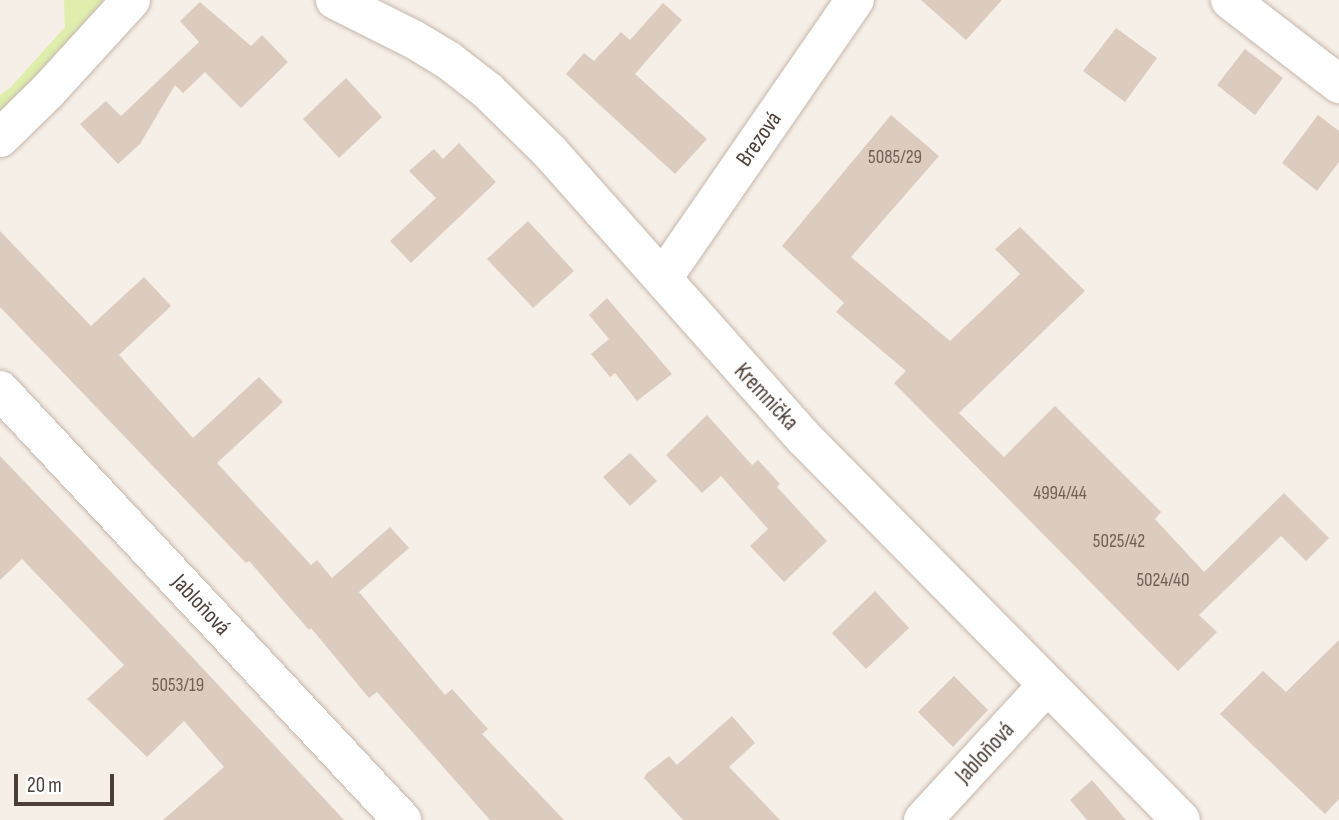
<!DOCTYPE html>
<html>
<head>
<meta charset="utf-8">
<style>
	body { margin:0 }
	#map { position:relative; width:1339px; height:820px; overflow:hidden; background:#f6efe8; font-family:"Sofia Sans Condensed",sans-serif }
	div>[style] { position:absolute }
	.green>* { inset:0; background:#dfeead }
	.building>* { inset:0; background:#dccbbf }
	.roads { filter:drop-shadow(0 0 2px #c6b7ad) drop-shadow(0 0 2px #c6b7ad) }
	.minor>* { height:38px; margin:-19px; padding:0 19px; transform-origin:19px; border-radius:19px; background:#fff }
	span { translate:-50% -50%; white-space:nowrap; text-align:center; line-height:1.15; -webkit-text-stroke:5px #fff; paint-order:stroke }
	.number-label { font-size:19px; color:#6f6158 }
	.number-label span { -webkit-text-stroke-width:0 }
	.street-label { font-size:23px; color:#4b3e36 }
	.scale { position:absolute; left:14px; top:774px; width:100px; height:32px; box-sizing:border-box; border:4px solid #4b3e36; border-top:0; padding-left:9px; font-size:21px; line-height:24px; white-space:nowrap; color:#4b3e36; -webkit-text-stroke:5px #fff; paint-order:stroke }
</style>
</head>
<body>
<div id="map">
	<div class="green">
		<i style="clip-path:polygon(64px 0,110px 0,0 117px,0 95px,10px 88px,65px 27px)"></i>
	</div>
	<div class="building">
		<i style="clip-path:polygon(921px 0,1002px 0,966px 40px)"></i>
		<i style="clip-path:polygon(200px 2px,251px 46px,262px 35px,288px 62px,241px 108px,205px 72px,183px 93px,175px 85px,140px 144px,118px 164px,80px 124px,106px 101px,121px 116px,199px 42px,180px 21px)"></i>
		<i style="clip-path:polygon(663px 3px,682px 20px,635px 74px,707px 139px,675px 174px,566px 74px,584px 53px,594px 61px,621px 32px,630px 40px)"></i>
		<i style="clip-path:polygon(1116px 28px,1157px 58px,1125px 102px,1083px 71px)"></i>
		<i style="clip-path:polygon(1245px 49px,1283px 78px,1255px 115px,1217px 85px)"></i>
		<i style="clip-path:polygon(346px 78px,382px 117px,339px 158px,303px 119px)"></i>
		<i style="clip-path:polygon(891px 115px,939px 156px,851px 257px,950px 341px,1020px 274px,995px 249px,1020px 227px,1085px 291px,959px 413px,1004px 457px,1055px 406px,1161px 512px,1155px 519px,1204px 572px,1284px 493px,1329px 538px,1306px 561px,1281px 536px,1199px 615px,1217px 632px,1178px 671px,894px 383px,906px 371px,836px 312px,844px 303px,782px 246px)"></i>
		<i style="clip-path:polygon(1318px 115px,1339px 131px,1339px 162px,1317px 191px,1282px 163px)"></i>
		<i style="clip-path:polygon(459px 143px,496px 182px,411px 263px,390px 241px,436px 198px,409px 171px,434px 149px,443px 159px)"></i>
		<i style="clip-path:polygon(528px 221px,574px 271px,533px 308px,487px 259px)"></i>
		<i style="clip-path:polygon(0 231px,91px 326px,144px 277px,171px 306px,119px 355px,193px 438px,259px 377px,283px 402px,217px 463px,311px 565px,317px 560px,332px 578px,390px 527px,409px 548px,359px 592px,445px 695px,452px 689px,488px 729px,482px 734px,564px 820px,490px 820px,377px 692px,369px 698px,311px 628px,309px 630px,249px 561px,246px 563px,0 307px)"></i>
		<i style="clip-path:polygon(607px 298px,672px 374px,637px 401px,615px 373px,610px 377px,591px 354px,609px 339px,589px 315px)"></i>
		<i style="clip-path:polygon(707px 415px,752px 465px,758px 460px,780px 484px,777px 487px,827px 541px,784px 582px,750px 546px,768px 529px,721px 476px,702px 493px,666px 455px)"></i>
		<i style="clip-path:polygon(630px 453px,657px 481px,630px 506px,603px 477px)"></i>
		<i style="clip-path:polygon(0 456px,179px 643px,344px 820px,163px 820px,224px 767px,184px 721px,147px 757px,87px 699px,124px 665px,22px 559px,0 580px)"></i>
		<i style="clip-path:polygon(875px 591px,909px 628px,866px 669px,832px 633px)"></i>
		<i style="clip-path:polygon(1339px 640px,1339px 799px,1325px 814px,1220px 714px,1263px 671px,1286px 692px)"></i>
		<i style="clip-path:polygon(954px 676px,988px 710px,953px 747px,918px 712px)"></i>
		<i style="clip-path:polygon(732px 716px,755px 743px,729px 767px,780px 820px,683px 820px,644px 778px,646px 774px,669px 756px,677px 765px)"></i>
		<i style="clip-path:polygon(1092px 780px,1126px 820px,1087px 820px,1070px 800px)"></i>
	</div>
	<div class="roads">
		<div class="minor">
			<i style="left:335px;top:0;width:87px;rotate:26.6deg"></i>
			<i style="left:413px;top:39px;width:41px;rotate:31deg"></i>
			<i style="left:448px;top:60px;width:51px;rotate:37.8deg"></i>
			<i style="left:488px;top:91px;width:87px;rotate:44.5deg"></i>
			<i style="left:550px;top:152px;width:384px;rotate:48.4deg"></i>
			<i style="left:805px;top:439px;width:535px;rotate:45.38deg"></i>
			<i style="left:1230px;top:0;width:138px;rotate:37.6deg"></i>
			<i style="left:0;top:138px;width:67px;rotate:-44.4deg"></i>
			<i style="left:48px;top:91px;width:123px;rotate:-47.6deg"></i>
			<i style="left:663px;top:278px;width:338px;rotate:-55.4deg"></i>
			<i style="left:0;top:390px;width:589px;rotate:46.93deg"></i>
			<i style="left:923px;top:820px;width:183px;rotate:-47.4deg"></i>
		</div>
	</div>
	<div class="number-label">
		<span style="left:895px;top:158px">5085/29</span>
		<span style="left:1060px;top:494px">4994/44</span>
		<span style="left:1119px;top:542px">5025/42</span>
		<span style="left:1163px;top:581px">5024/40</span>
		<span style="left:178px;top:686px">5053/19</span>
	</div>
	<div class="street-label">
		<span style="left:759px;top:139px;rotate:-55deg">Brezová</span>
		<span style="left:766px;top:397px;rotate:47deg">Kremnička</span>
		<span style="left:201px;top:605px;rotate:47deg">Jabloňová</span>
		<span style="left:985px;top:753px;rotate:-47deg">Jabloňová</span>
	</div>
	<div class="scale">20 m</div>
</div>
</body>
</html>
